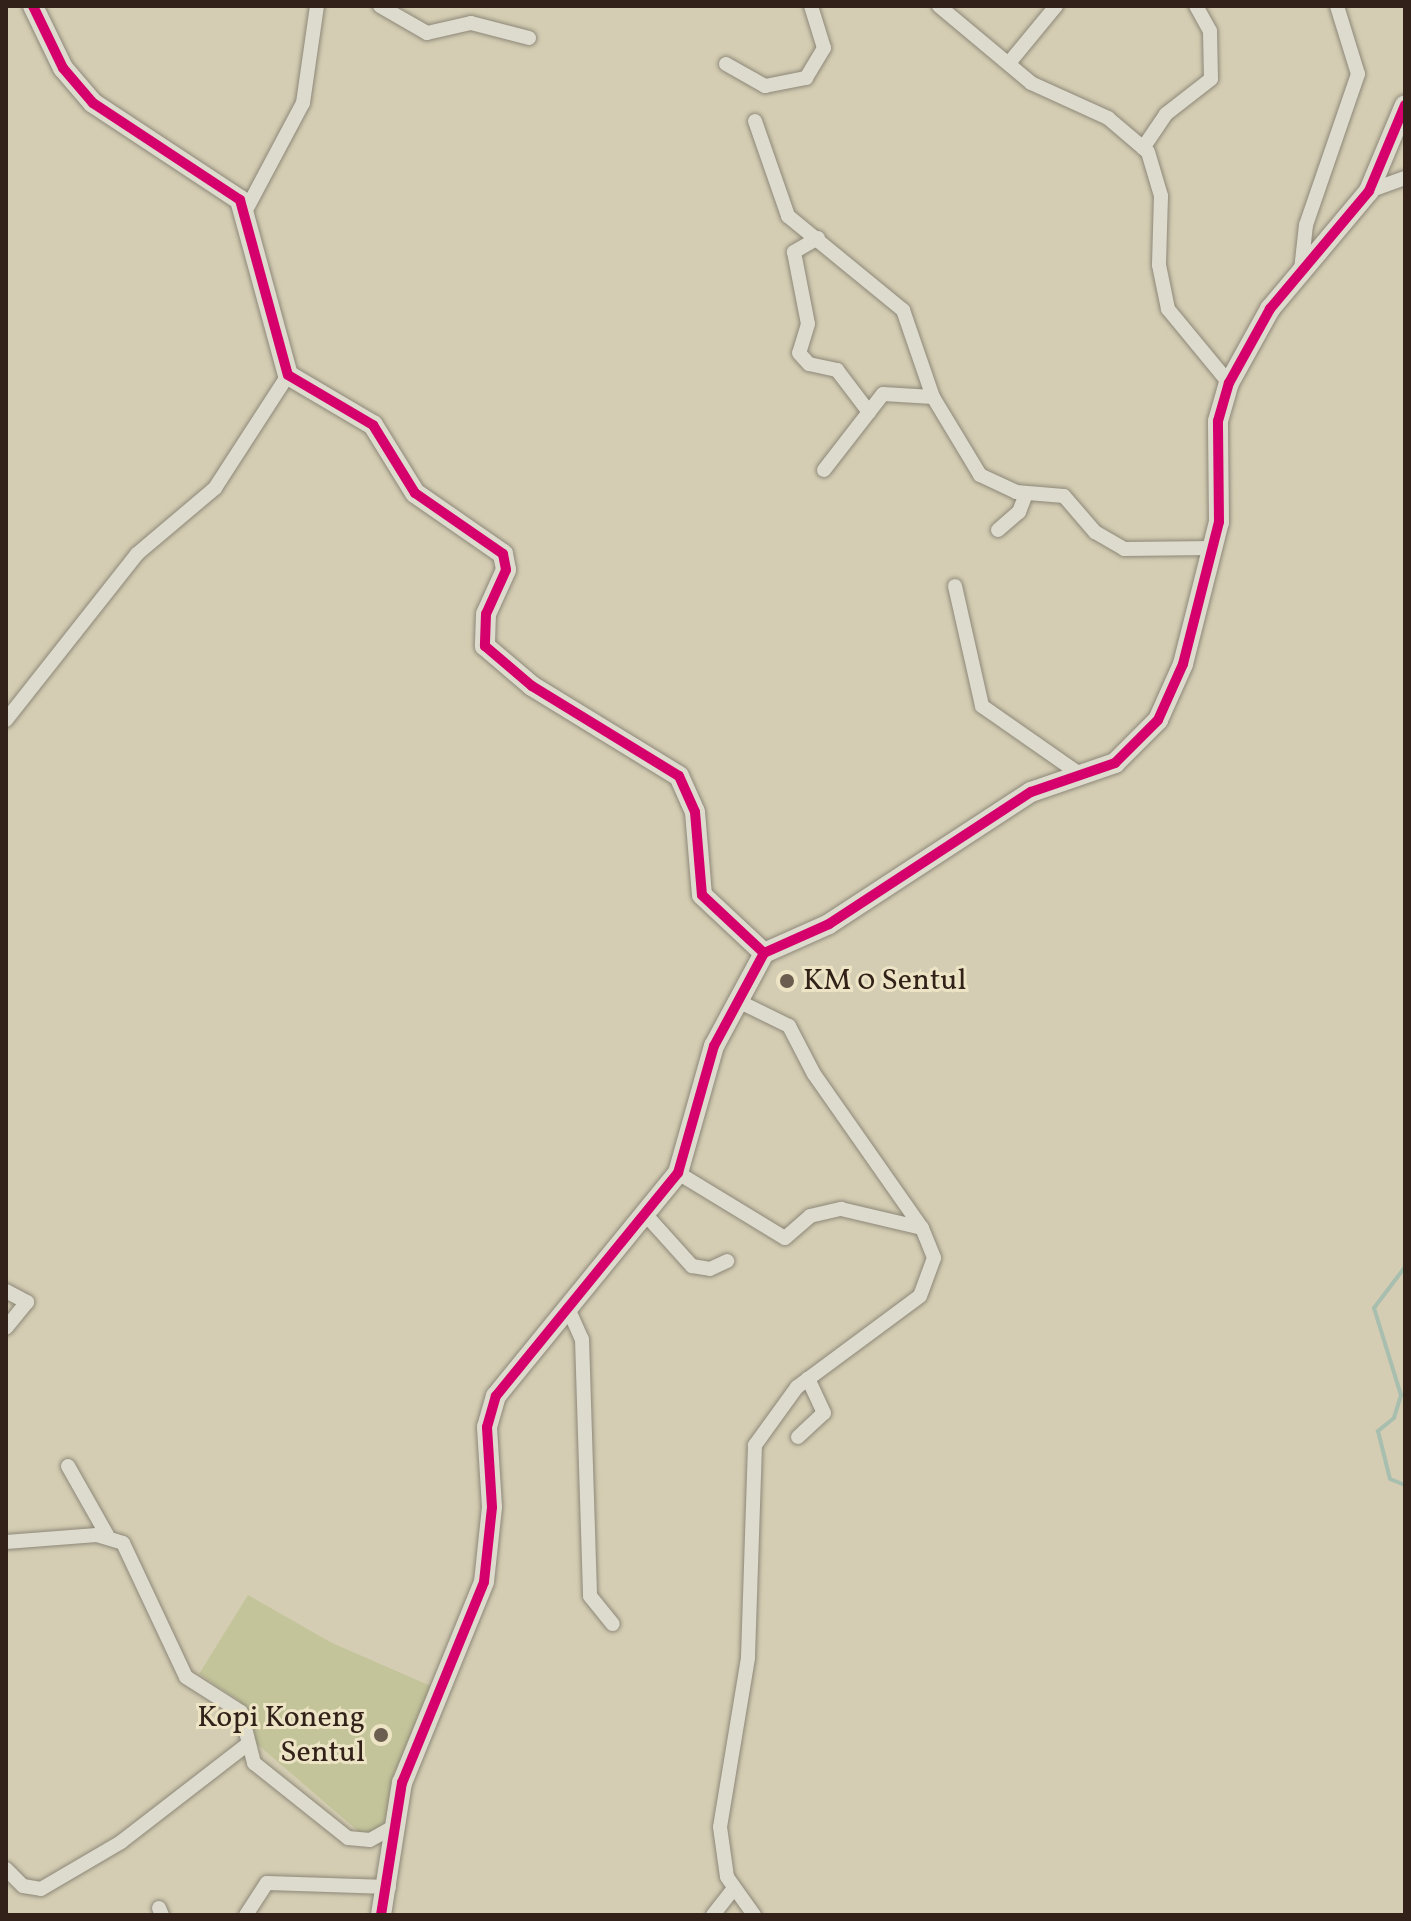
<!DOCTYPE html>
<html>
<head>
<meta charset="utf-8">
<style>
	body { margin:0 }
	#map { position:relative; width:1411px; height:1921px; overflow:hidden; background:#d4cdb3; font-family:Vollkorn,serif }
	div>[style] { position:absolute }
	.green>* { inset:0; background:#c3c49a }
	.stream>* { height:4px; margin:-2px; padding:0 2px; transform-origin:2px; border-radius:2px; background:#a8beaf }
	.roads { filter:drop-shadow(0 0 2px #8d8778) drop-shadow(0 0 2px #8d8778) }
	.street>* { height:14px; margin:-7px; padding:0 7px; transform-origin:7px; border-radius:7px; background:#dddbcd }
	.secondary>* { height:20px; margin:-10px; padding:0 10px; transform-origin:10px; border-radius:10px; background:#dddbcd }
	.cycleway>* { height:10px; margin:-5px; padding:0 5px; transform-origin:5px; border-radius:5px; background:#d6006c }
	.dots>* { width:22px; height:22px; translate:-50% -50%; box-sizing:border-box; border:4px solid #ece4c5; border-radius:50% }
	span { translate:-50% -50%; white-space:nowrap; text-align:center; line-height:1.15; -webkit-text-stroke:6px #ece4c5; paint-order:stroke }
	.poi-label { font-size:30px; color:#322119 }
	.left { translate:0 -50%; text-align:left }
	.right { translate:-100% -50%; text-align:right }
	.frame { position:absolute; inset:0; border:8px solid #322119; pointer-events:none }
</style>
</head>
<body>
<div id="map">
	<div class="green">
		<i style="clip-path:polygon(248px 1595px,332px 1643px,433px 1687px,382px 1827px,365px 1837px,256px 1743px,240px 1701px,199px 1674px)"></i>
	</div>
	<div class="stream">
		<i style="left:1405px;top:1267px;width:51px;rotate:127.1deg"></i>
		<i style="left:1374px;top:1308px;width:91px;rotate:72.8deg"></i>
		<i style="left:1401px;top:1395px;width:24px;rotate:107deg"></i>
		<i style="left:1394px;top:1418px;width:21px;rotate:141deg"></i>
		<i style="left:1378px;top:1431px;width:49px;rotate:76deg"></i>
		<i style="left:1390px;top:1479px;width:16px;rotate:22deg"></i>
	</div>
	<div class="roads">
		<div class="street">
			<i style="left:380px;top:6px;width:54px;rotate:29.9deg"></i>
			<i style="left:427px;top:33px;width:45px;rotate:-12.8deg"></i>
			<i style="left:471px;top:23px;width:60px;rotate:14.5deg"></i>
			<i style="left:939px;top:6px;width:120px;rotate:39.9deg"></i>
			<i style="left:1031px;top:83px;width:85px;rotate:24.4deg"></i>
			<i style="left:1108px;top:118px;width:52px;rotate:40.4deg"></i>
			<i style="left:1148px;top:152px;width:46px;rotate:73.5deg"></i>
			<i style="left:1161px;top:196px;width:69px;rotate:91.7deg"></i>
			<i style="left:1159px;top:265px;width:45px;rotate:78.4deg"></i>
			<i style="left:1168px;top:309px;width:96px;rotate:50.5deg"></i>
			<i style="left:1009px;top:63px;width:74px;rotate:-50.5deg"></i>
			<i style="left:726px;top:64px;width:45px;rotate:29.4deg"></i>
			<i style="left:765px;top:86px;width:42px;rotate:-11deg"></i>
			<i style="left:806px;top:78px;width:35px;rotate:-59deg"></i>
			<i style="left:824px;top:48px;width:44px;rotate:-107.2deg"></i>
			<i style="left:755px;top:121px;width:101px;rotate:70.8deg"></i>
			<i style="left:788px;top:216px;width:149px;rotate:39.3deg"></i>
			<i style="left:903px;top:310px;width:92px;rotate:71deg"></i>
			<i style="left:933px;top:397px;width:91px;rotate:58.9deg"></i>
			<i style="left:980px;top:475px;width:40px;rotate:25deg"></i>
			<i style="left:1016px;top:492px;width:48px;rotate:4.8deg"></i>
			<i style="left:1064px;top:496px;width:48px;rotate:49.3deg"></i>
			<i style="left:1095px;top:532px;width:34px;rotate:30deg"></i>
			<i style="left:1124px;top:549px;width:89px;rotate:-0.6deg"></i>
			<i style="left:1143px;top:148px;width:41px;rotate:-55.9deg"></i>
			<i style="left:1166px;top:114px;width:57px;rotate:-37.9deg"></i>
			<i style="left:1211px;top:79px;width:48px;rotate:-91.2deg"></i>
			<i style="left:1210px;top:31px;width:29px;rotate:-119deg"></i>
			<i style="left:1369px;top:191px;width:38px;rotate:-20deg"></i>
			<i style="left:246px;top:210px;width:121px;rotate:-62deg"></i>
			<i style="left:303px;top:103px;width:98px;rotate:-81.8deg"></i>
			<i style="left:818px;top:238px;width:28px;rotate:150deg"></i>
			<i style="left:794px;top:252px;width:73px;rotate:79deg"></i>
			<i style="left:808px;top:324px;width:30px;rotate:107deg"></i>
			<i style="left:799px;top:353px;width:15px;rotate:48deg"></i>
			<i style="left:809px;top:364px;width:29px;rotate:12deg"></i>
			<i style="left:837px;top:370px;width:53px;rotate:52.7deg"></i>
			<i style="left:1301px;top:270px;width:45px;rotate:-83.7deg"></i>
			<i style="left:1306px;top:225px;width:160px;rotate:-71deg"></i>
			<i style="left:1358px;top:74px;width:71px;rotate:-107.2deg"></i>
			<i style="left:824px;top:470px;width:96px;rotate:-52.2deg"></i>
			<i style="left:883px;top:394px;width:50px;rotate:3.4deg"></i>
			<i style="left:998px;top:530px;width:28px;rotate:-41deg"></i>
			<i style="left:1019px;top:512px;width:19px;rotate:-69deg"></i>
			<i style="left:955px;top:586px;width:123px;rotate:77.3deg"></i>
			<i style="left:982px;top:706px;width:121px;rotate:34.9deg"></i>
			<i style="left:6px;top:720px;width:211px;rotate:-51.7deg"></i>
			<i style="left:137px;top:554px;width:102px;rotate:-40.2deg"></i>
			<i style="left:215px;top:488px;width:135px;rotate:-57.1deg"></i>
			<i style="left:736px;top:1000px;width:59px;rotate:26.1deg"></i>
			<i style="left:789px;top:1026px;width:54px;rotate:62.5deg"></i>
			<i style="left:814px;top:1074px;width:188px;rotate:55deg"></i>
			<i style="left:922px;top:1228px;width:32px;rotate:68deg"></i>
			<i style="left:934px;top:1258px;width:40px;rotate:110.2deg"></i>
			<i style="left:920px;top:1296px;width:153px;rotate:143.5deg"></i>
			<i style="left:797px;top:1387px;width:72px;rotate:125.9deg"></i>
			<i style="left:755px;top:1445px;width:213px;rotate:91.9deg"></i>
			<i style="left:748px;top:1658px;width:171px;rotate:99.4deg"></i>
			<i style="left:720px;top:1827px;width:50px;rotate:82deg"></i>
			<i style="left:727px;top:1877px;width:47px;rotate:54.6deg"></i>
			<i style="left:678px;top:1173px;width:125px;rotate:31.3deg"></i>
			<i style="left:785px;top:1238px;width:33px;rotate:-41deg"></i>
			<i style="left:810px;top:1216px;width:32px;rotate:-13deg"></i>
			<i style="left:841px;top:1209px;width:83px;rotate:13.2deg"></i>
			<i style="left:646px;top:1215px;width:69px;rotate:48deg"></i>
			<i style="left:692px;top:1266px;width:18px;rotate:9deg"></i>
			<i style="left:710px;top:1269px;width:19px;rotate:-25deg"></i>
			<i style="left:6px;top:1291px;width:24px;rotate:28deg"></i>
			<i style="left:27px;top:1302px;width:33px;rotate:129deg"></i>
			<i style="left:567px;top:1306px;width:36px;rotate:66deg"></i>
			<i style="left:582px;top:1339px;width:257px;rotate:88.2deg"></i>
			<i style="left:590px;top:1596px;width:36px;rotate:51deg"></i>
			<i style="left:798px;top:1437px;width:35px;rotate:-43deg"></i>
			<i style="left:824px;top:1413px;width:38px;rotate:-115deg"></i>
			<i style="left:68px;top:1466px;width:79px;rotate:60.5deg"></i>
			<i style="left:6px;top:1542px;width:91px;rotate:-4.4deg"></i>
			<i style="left:97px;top:1535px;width:27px;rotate:17deg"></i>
			<i style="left:123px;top:1543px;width:148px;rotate:64.8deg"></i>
			<i style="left:186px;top:1677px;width:65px;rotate:32.5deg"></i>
			<i style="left:241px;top:1712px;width:53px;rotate:75.7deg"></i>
			<i style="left:254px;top:1763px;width:120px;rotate:38.6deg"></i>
			<i style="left:348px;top:1838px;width:22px;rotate:5deg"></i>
			<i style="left:370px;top:1840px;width:29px;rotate:-29deg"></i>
			<i style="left:6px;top:1869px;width:24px;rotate:45deg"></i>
			<i style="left:23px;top:1886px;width:18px;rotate:9deg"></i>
			<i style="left:41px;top:1889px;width:93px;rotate:-30.4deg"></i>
			<i style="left:121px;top:1842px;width:157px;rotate:-37.7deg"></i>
			<i style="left:159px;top:1908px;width:8px;rotate:67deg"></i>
			<i style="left:246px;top:1915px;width:38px;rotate:-57deg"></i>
			<i style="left:267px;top:1883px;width:122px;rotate:1.9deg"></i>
			<i style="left:713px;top:1915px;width:33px;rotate:-52deg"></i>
		</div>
		<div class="secondary">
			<i style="left:33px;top:6px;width:69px;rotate:64.2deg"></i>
			<i style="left:63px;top:68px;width:46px;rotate:49.4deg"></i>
			<i style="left:93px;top:103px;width:176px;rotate:33.4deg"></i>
			<i style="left:240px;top:200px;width:181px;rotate:74.7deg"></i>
			<i style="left:288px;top:375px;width:99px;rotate:30.5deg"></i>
			<i style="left:373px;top:425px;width:80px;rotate:58.3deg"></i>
			<i style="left:415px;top:493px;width:107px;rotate:34.7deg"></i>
			<i style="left:503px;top:554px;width:16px;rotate:79deg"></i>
			<i style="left:506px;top:570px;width:48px;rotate:114.4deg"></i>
			<i style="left:486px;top:614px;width:32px;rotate:92deg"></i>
			<i style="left:485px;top:646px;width:62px;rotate:40.4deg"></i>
			<i style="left:532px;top:686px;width:172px;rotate:31.5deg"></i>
			<i style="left:679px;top:776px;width:39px;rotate:66deg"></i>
			<i style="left:695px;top:812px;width:83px;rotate:85.2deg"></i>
			<i style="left:702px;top:895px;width:85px;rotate:43.1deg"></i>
			<i style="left:381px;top:1915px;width:134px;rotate:-81deg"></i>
			<i style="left:402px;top:1783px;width:217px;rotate:-67.8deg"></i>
			<i style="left:484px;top:1582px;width:75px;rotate:-83.9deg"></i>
			<i style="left:492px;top:1507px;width:80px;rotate:-93.6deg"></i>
			<i style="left:487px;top:1427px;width:32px;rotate:-74deg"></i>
			<i style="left:496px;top:1396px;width:288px;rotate:-50.8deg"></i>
			<i style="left:678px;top:1173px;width:132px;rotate:-74.2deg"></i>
			<i style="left:714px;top:1046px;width:106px;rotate:-61.7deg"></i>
			<i style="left:764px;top:953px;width:71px;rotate:-24deg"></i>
			<i style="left:829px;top:924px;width:241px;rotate:-33.2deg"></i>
			<i style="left:1031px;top:792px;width:89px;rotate:-19deg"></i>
			<i style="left:1115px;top:763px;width:61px;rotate:-45deg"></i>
			<i style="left:1158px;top:720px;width:61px;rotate:-65.9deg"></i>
			<i style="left:1183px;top:664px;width:146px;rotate:-75.8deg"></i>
			<i style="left:1219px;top:522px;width:101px;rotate:-90.6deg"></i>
			<i style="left:1218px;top:421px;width:40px;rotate:-74deg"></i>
			<i style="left:1229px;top:383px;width:85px;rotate:-61deg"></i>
			<i style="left:1270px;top:309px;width:154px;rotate:-50deg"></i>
			<i style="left:1369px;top:191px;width:93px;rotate:-67.3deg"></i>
		</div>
	</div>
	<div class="cycleway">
		<i style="left:33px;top:6px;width:69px;rotate:64.2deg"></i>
		<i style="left:63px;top:68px;width:46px;rotate:49.4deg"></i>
		<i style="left:93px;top:103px;width:176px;rotate:33.4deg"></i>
		<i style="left:240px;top:200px;width:181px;rotate:74.7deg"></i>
		<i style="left:288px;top:375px;width:99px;rotate:30.5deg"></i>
		<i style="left:373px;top:425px;width:80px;rotate:58.3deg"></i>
		<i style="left:415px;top:493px;width:107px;rotate:34.7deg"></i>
		<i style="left:503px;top:554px;width:16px;rotate:79deg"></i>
		<i style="left:506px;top:570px;width:48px;rotate:114.4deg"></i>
		<i style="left:486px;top:614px;width:32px;rotate:92deg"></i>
		<i style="left:485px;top:646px;width:62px;rotate:40.4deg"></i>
		<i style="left:532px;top:686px;width:172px;rotate:31.5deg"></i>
		<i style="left:679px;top:776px;width:39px;rotate:66deg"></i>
		<i style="left:695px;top:812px;width:83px;rotate:85.2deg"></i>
		<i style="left:702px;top:895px;width:85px;rotate:43.1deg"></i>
		<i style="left:381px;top:1915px;width:134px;rotate:-81deg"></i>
		<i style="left:402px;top:1783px;width:217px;rotate:-67.8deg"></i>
		<i style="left:484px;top:1582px;width:75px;rotate:-83.9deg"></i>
		<i style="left:492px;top:1507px;width:80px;rotate:-93.6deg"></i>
		<i style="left:487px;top:1427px;width:32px;rotate:-74deg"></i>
		<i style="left:496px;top:1396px;width:288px;rotate:-50.8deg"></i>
		<i style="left:678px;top:1173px;width:132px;rotate:-74.2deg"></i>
		<i style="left:714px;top:1046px;width:106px;rotate:-61.7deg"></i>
		<i style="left:764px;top:953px;width:71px;rotate:-24deg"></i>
		<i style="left:829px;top:924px;width:241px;rotate:-33.2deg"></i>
		<i style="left:1031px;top:792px;width:89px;rotate:-19deg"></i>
		<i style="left:1115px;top:763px;width:61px;rotate:-45deg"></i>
		<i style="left:1158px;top:720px;width:61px;rotate:-65.9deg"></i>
		<i style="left:1183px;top:664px;width:146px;rotate:-75.8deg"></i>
		<i style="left:1219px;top:522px;width:101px;rotate:-90.6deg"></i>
		<i style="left:1218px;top:421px;width:40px;rotate:-74deg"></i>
		<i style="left:1229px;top:383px;width:85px;rotate:-61deg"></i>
		<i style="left:1270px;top:309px;width:154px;rotate:-50deg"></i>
		<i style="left:1369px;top:191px;width:93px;rotate:-67.3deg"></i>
	</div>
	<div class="dots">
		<i style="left:787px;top:981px;background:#6b5d4f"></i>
		<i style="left:381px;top:1735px;background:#6b5d4f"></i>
	</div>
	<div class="poi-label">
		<span class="left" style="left:803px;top:981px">KM 0 Sentul</span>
		<span class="right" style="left:365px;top:1735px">Kopi Koneng<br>Sentul</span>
	</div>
	<div class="frame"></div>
</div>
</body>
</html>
